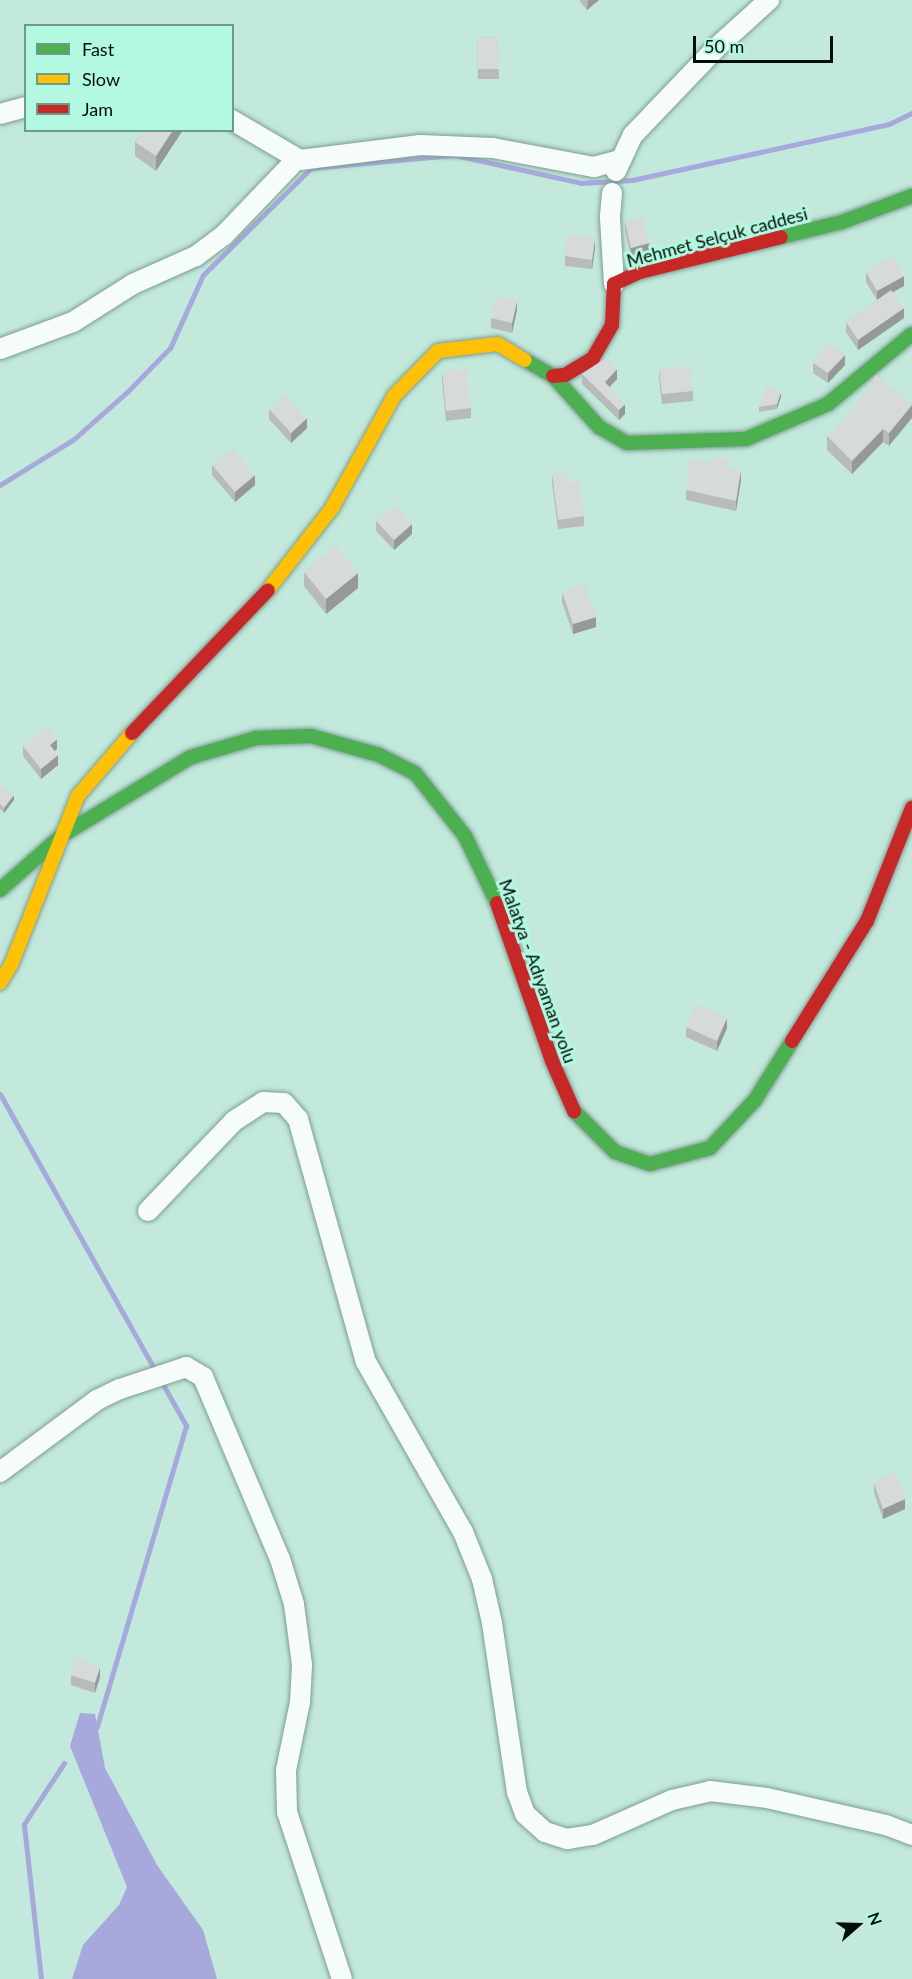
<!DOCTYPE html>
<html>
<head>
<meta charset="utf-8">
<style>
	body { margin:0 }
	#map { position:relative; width:912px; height:1979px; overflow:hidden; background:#c2e9db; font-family:Lato,sans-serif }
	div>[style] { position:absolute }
	.water>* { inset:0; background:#a7a9dc }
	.stream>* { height:5px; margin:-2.5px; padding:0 2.5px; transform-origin:2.5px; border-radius:2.5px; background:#a7a9dc }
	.roads { filter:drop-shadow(0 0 2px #7e9d93) drop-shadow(0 0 2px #7e9d93) }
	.street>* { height:20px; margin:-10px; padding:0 10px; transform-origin:10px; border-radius:10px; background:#f6fcfa }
	.fast>* { height:14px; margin:-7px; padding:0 7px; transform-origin:7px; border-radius:7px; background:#4caf50 }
	.slow>* { height:14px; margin:-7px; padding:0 7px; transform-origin:7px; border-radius:7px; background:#ffc107 }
	.jam>* { height:14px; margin:-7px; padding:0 7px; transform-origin:7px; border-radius:7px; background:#c62828 }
	.wall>* { inset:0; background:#b8bbbb }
	.shaded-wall>* { inset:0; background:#969999 }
	.building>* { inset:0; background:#d6dada }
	span { translate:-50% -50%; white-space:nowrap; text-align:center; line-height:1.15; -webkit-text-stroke:6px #b3f8e0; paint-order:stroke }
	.street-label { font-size:18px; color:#001009 }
	.legend { position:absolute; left:24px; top:24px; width:210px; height:108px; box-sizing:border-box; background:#b3f8e0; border:2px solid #6b9b8a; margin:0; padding:8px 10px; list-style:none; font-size:18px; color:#001009 }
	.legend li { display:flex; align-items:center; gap:12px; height:30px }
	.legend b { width:30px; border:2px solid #6b9b8a }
	.north { position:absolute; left:828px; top:1895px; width:60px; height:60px; -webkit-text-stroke:4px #b3f8e0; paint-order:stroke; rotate:70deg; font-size:16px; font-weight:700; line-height:24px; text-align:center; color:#001009 }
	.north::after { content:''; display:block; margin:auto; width:21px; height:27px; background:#001009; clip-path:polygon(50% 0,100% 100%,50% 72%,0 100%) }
	.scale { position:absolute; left:693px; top:36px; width:140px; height:27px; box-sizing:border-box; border:3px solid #001009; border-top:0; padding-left:8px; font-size:18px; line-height:21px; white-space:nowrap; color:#001009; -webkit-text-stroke:4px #b3f8e0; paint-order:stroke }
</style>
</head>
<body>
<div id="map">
	<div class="water">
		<i style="clip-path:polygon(80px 1713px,95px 1714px,105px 1768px,157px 1865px,203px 1930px,217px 1979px,72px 1979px,83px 1945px,119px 1905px,127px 1887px,70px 1746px)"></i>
	</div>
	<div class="stream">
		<i style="left:0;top:485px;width:87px;rotate:-31.9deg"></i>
		<i style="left:74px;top:439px;width:71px;rotate:-41.6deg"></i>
		<i style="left:127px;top:392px;width:62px;rotate:-45.7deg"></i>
		<i style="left:170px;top:348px;width:80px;rotate:-65.7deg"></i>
		<i style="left:203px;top:275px;width:152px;rotate:-44.7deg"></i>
		<i style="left:311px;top:168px;width:145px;rotate:-5.2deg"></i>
		<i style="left:455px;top:155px;width:129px;rotate:12.5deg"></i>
		<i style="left:581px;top:183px;width:51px;rotate:-3.4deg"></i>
		<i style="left:632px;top:180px;width:263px;rotate:-12.3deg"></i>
		<i style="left:889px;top:124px;width:25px;rotate:-26deg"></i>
		<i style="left:0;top:1094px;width:381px;rotate:60.7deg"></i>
		<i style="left:186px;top:1426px;width:314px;rotate:106.5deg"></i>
		<i style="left:41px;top:1979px;width:156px;rotate:-96.3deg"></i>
		<i style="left:24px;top:1824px;width:73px;rotate:-56.7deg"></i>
	</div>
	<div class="roads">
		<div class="street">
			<i style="left:0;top:114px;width:27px;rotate:-15deg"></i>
			<i style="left:232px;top:120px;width:79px;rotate:30.5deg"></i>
			<i style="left:300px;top:160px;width:121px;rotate:-7.1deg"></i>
			<i style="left:420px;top:145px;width:73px;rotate:2.4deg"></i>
			<i style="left:493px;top:148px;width:103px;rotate:10.7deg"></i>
			<i style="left:594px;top:167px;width:28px;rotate:-15deg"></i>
			<i style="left:616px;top:171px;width:40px;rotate:-65deg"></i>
			<i style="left:633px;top:135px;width:120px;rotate:-46.3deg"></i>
			<i style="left:716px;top:48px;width:72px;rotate:-42.2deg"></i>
			<i style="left:612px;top:193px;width:25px;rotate:95deg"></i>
			<i style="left:610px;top:218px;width:66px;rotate:86.5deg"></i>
			<i style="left:0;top:349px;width:78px;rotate:-20.3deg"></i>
			<i style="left:73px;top:322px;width:71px;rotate:-32.3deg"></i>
			<i style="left:133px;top:284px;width:69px;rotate:-24deg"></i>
			<i style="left:196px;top:256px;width:35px;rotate:-37deg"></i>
			<i style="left:224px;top:235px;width:105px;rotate:-46.2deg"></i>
			<i style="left:148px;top:1211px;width:124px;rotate:-46.3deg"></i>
			<i style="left:234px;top:1121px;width:35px;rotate:-33deg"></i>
			<i style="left:263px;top:1102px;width:21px;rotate:3deg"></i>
			<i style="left:284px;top:1103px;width:21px;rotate:49deg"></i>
			<i style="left:298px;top:1119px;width:252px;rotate:74.4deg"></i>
			<i style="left:366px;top:1362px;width:196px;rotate:60.3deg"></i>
			<i style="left:463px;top:1532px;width:51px;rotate:68deg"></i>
			<i style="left:482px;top:1579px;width:45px;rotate:77.2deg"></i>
			<i style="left:492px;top:1623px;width:171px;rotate:81.6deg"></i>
			<i style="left:517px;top:1792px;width:23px;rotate:70deg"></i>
			<i style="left:525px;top:1814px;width:27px;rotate:42deg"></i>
			<i style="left:545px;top:1832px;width:23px;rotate:18deg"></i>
			<i style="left:567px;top:1839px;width:26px;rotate:-9deg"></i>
			<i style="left:593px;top:1835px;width:86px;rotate:-23.9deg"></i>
			<i style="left:672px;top:1800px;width:39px;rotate:-13deg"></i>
			<i style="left:710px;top:1791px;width:57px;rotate:7deg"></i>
			<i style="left:767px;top:1798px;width:122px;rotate:12.8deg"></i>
			<i style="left:886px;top:1825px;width:28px;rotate:21deg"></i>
			<i style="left:0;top:1472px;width:121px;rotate:-36.6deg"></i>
			<i style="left:97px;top:1400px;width:25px;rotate:-26deg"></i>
			<i style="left:120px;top:1389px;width:70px;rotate:-18.4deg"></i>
			<i style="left:186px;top:1367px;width:20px;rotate:30deg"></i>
			<i style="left:203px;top:1377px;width:198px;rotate:67.1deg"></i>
			<i style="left:280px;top:1559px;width:47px;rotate:72.7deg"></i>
			<i style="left:294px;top:1604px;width:62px;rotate:82.5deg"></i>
			<i style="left:302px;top:1665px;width:37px;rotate:93deg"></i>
			<i style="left:300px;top:1702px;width:69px;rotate:101.6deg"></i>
			<i style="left:286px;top:1770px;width:42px;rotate:88.6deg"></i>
			<i style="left:287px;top:1812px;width:176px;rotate:71.8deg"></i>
		</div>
		<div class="fast">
			<i style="left:781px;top:237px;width:63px;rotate:-13.8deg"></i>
			<i style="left:842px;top:222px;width:75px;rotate:-20.4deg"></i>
			<i style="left:525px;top:360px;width:32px;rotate:30deg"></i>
			<i style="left:553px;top:376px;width:69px;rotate:48deg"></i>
			<i style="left:599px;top:427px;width:32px;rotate:30deg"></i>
			<i style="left:627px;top:443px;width:119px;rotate:-1.9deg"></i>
			<i style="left:746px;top:439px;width:89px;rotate:-23.1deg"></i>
			<i style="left:828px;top:404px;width:109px;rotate:-39.8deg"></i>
			<i style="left:0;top:890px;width:81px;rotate:-41.5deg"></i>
			<i style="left:61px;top:836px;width:152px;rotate:-31.3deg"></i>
			<i style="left:191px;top:757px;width:68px;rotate:-16.3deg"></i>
			<i style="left:256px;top:738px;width:55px;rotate:-2.1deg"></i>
			<i style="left:311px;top:736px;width:71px;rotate:15.6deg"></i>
			<i style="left:379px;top:755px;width:40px;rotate:26.6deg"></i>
			<i style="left:415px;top:773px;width:80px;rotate:51.6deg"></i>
			<i style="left:465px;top:836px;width:74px;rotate:64.5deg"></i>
			<i style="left:574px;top:1111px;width:58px;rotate:45deg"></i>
			<i style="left:615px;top:1152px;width:37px;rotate:19deg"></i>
			<i style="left:650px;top:1164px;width:62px;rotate:-14.9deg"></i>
			<i style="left:710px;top:1148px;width:66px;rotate:-46.8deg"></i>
			<i style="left:755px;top:1100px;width:70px;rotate:-57.9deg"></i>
		</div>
		<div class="slow">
			<i style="left:268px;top:590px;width:104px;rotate:-52deg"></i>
			<i style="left:332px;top:508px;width:128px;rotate:-61deg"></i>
			<i style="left:394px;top:396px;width:63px;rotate:-45.6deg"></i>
			<i style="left:438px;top:351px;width:60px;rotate:-6.7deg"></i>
			<i style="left:498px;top:344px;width:31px;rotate:31deg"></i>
			<i style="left:0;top:983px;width:21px;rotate:-59deg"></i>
			<i style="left:11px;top:965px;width:182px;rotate:-68.4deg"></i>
			<i style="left:78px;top:796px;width:83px;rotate:-49.4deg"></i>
		</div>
		<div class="jam">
			<i style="left:553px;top:376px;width:12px;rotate:-5deg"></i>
			<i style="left:565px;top:375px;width:33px;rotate:-31deg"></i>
			<i style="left:593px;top:358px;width:38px;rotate:-60deg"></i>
			<i style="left:612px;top:325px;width:41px;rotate:-87.2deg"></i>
			<i style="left:614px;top:284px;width:29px;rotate:-25deg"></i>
			<i style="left:640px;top:272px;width:145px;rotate:-13.9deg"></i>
			<i style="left:132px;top:733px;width:197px;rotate:-46.4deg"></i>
			<i style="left:497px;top:903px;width:167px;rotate:70.8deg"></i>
			<i style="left:552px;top:1061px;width:55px;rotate:66.3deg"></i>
			<i style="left:792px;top:1041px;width:142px;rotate:-58deg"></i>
			<i style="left:867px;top:921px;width:122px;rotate:-68.3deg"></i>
		</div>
	</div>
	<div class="wall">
		<i style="clip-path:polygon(579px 0,599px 0,587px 10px)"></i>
		<i style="clip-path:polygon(498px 37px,499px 79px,478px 79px,477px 38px)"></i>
		<i style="clip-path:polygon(142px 130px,183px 130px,156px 171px,135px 156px,135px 142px)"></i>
		<i style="clip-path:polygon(625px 221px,649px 253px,631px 258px,625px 231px)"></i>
		<i style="clip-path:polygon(595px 248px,592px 269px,565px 266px,565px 256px)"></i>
		<i style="clip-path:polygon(866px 272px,904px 286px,893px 292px,904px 318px,858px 350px,846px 332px,846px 322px,877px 300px,866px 282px)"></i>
		<i style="clip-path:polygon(517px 310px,512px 333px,491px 328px,491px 318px)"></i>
		<i style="clip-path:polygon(813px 363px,845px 365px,828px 383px,813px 373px)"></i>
		<i style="clip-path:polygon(659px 369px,693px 391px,693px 401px,662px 404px,659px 379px)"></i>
		<i style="clip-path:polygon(442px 371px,471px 408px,471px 418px,446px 421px,442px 381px)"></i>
		<i style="clip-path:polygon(582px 374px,617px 379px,610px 387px,625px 414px,619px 420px,582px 384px)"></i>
		<i style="clip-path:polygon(781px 397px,777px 409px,759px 412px,759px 407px)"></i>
		<i style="clip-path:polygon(912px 404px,889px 446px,883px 442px,852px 474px,827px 450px,827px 436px)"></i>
		<i style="clip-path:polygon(269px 409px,307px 428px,291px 443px,269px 419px)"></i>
		<i style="clip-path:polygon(212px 465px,255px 485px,235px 502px,212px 475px)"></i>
		<i style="clip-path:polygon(730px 468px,741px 480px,736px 511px,686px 500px,686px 490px)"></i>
		<i style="clip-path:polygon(552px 473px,568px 482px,584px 516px,584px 526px,558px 529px,552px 483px)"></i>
		<i style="clip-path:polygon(376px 521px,412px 534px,394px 550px,376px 531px)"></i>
		<i style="clip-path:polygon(304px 572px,358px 588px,326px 614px,304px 586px)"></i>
		<i style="clip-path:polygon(562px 592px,596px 627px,573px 634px,562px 602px)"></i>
		<i style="clip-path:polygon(23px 746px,57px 749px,55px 751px,58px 765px,41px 779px,23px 756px)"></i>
		<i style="clip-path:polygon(0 787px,14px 800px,4px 813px,0 809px)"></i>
		<i style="clip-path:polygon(686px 1027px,727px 1028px,717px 1051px,686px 1037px)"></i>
		<i style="clip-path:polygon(874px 1483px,905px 1509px,883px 1519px,874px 1493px)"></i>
		<i style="clip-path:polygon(71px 1675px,100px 1677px,95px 1693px,71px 1685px)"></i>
	</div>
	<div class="shaded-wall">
		<i style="clip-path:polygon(588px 0,599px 0,587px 10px)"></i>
		<i style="clip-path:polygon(173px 130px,183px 130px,156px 171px,156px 156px)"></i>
		<i style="clip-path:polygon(595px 238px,595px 248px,592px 269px,592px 260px)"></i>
		<i style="clip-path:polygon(649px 243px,649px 253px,631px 258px,631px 248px)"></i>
		<i style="clip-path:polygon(904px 276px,904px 286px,877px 301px,877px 291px)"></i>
		<i style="clip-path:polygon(517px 301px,517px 310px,512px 333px,512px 323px)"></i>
		<i style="clip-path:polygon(904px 308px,904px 318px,858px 350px,858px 340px)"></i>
		<i style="clip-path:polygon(845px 355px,845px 365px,828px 383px,828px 373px)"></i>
		<i style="clip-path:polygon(617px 369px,617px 379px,605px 391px,605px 382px)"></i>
		<i style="clip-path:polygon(781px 392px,781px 397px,777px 409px,777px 404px)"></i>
		<i style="clip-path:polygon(625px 404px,625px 414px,619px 420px,619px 410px)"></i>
		<i style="clip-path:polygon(912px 405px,912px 418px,889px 446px,889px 433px)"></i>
		<i style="clip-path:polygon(307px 418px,307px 428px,291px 443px,291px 433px)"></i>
		<i style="clip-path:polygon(883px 429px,883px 442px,852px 474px,852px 461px)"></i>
		<i style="clip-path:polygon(741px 470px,741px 480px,736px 511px,736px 501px)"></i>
		<i style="clip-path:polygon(255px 475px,255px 485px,235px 502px,235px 492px)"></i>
		<i style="clip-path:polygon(412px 524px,412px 534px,394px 550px,394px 540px)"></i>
		<i style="clip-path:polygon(358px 573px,358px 588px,326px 614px,326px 599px)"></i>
		<i style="clip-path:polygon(596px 617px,596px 627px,573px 634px,573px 624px)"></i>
		<i style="clip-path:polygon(57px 739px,57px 749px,50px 755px,50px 745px)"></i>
		<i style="clip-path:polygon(58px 755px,58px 765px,41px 779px,41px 769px)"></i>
		<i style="clip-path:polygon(14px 795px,14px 800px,4px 813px,4px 808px)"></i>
		<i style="clip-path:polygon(727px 1018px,727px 1028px,717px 1051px,717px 1041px)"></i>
		<i style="clip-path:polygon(905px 1499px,905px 1509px,883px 1519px,883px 1509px)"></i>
		<i style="clip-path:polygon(100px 1667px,100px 1677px,95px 1693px,95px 1683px)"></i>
	</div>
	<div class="building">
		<i style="clip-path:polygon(498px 37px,499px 69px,478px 69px,477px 38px)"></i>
		<i style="clip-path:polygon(142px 130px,173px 130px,156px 156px,135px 142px)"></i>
		<i style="clip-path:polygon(643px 217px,649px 243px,631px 248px,625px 221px)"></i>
		<i style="clip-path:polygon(568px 234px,595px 238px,592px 260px,565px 256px)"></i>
		<i style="clip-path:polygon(892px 256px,904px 276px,877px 291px,866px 272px)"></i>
		<i style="clip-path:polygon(891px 290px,904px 308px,858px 340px,846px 322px)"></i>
		<i style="clip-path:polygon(496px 296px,517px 301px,512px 323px,491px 318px)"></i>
		<i style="clip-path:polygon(827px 342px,845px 355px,828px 373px,813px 363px)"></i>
		<i style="clip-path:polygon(606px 358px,617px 369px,605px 382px,625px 404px,619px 410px,582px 374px)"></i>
		<i style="clip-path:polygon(690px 366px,693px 391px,662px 394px,659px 369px)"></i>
		<i style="clip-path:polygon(467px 368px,471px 408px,446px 411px,442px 371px)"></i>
		<i style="clip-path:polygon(876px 375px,912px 405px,889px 433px,883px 429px,852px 461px,827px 436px,854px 408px)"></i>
		<i style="clip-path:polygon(766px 386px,781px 392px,777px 404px,759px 407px)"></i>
		<i style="clip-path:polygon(285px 395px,307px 418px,291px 433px,269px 409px)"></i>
		<i style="clip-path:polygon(232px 449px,255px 475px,235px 492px,212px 465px)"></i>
		<i style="clip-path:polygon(714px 456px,730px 458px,728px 468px,741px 470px,736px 501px,686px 490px,690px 459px,713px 462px)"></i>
		<i style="clip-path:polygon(567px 471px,568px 482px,580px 480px,584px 516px,558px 520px,552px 473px)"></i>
		<i style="clip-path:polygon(394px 505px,412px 524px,394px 540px,376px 521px)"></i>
		<i style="clip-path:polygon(336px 546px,358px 573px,326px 599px,304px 572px)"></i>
		<i style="clip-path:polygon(585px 584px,596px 617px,573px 624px,562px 592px)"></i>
		<i style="clip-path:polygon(47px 727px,57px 739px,50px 745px,58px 755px,41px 769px,23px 746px)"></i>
		<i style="clip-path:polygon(1px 785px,14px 795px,4px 808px,0 804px,0 787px)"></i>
		<i style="clip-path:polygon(696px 1004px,727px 1018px,717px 1041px,686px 1027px)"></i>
		<i style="clip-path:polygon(895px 1471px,905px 1499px,883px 1509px,874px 1483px)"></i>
		<i style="clip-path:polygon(76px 1659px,100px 1667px,95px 1683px,71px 1675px)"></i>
	</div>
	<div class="street-label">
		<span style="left:717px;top:237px;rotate:-15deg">Mehmet Selçuk caddesi</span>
		<span style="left:538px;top:971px;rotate:70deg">Malatya - Adıyaman yolu</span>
	</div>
	<ul class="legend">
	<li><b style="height:8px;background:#4caf50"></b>Fast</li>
	<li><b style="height:8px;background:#ffc107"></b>Slow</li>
	<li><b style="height:8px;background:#c62828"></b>Jam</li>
	</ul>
	<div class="north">N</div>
	<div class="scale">50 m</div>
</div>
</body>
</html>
